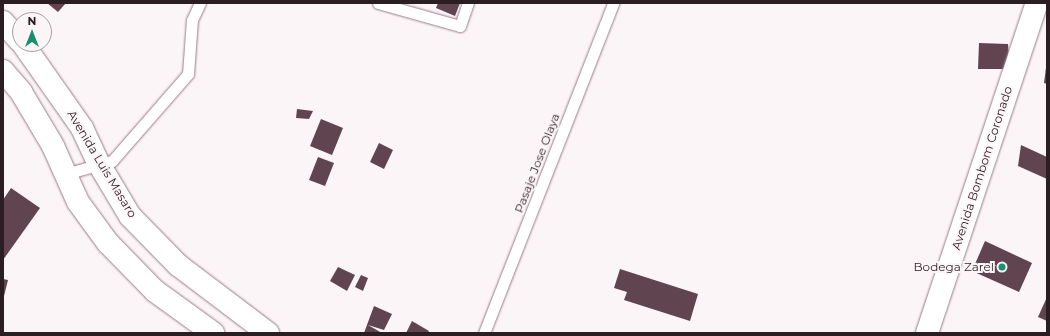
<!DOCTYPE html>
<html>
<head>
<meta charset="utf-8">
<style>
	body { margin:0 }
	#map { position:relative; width:1050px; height:336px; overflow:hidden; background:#fcf5f8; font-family:Montserrat,sans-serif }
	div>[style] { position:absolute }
	.building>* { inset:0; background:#604551 }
	.roads { filter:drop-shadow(0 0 1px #997c88) drop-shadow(0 0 1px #997c88) }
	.service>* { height:11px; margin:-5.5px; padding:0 5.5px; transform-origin:5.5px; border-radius:5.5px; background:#fff }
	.tertiary>* { height:22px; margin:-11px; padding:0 11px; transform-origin:11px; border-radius:11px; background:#fff }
	.secondary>* { height:22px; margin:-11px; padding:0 11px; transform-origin:11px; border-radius:11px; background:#fff }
	.dots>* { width:11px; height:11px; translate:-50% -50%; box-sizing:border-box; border:2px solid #fcf5f8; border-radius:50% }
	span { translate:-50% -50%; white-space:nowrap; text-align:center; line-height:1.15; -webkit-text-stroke:4px #fcf5f8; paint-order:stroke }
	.street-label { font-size:12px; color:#2a1e23 }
	.poi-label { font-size:12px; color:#2a1e23 }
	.right { translate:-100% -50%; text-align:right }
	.frame { position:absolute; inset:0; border:4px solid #2a1e23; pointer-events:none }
	.north { position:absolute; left:12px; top:12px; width:40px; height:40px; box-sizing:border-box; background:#fcf5f8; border:1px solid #a89fa3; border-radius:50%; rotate:0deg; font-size:11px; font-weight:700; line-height:16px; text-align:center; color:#2a1e23 }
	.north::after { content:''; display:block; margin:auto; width:14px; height:18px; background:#198e70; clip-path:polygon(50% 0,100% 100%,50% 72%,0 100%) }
</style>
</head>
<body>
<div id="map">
	<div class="building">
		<i style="clip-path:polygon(47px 3px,66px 3px,58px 12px)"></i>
		<i style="clip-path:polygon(438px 3px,460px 3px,455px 16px,436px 8px)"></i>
		<i style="clip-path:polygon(979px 43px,1008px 44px,1010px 69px,978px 69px)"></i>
		<i style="clip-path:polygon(1047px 60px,1047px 84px,1044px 83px)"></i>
		<i style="clip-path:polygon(297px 109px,313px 111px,309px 119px,296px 118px)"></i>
		<i style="clip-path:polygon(321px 119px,343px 128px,332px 155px,310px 146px)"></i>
		<i style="clip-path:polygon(379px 143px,393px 150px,384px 169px,370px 162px)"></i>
		<i style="clip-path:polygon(1021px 145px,1047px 157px,1047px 179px,1018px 166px)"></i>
		<i style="clip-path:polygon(318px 157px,334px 163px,325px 186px,309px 180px)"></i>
		<i style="clip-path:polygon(11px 188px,40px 208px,3px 260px,3px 200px)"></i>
		<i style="clip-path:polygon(985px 241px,1032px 263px,1019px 292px,972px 271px)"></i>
		<i style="clip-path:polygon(338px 267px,355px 275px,347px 291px,330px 281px)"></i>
		<i style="clip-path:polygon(620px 269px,698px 294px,690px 321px,624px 300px,627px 292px,614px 288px)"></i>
		<i style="clip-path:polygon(361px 275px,368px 278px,363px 291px,355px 287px)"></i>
		<i style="clip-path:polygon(3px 279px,8px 280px,4px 296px,3px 296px)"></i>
		<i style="clip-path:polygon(1047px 297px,1047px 321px,1038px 317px)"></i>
		<i style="clip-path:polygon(374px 306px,392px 314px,384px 330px,368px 325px,382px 333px,364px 333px)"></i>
		<i style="clip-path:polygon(412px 321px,429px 331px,428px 333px,406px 333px)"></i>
	</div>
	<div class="roads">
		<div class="service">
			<i style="left:378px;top:3px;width:85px;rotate:15.7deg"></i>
			<i style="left:460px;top:26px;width:24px;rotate:-71deg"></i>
			<i style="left:65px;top:174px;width:49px;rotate:-15.5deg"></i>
			<i style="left:112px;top:161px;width:116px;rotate:-48.9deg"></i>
			<i style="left:188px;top:74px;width:54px;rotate:-85.8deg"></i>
			<i style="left:192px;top:20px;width:19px;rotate:-65deg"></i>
			<i style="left:484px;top:333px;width:354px;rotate:-68.6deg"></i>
		</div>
		<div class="tertiary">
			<i style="left:927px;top:333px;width:348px;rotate:-71.6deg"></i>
		</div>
		<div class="secondary">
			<i style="left:3px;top:22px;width:25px;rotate:48deg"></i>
			<i style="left:23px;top:44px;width:103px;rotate:54.9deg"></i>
			<i style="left:82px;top:128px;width:40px;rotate:65deg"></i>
			<i style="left:99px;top:164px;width:61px;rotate:59.2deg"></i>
			<i style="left:130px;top:216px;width:69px;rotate:45.6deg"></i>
			<i style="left:178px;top:265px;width:113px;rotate:37.1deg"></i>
			<i style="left:3px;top:71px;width:28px;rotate:49deg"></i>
			<i style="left:21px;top:92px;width:63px;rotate:59.3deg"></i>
			<i style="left:53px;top:146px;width:61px;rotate:65.9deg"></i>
			<i style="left:78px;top:202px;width:51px;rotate:53.8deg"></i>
			<i style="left:108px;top:243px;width:67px;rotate:45.6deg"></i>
			<i style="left:155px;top:291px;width:72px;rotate:35.9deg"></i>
		</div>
	</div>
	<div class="dots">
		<i style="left:1002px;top:267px;background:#198e70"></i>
	</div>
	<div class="street-label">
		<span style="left:537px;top:163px;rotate:-69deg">Pasaje Jose Olaya</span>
		<span style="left:102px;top:164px;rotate:59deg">Avenida Luis Masaro</span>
		<span style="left:982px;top:168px;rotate:-72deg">Avenida Bombom Coronado</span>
	</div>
	<div class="poi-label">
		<span class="right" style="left:994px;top:267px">Bodega Zarel</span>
	</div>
	<div class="frame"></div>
	<div class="north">N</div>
</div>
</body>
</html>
